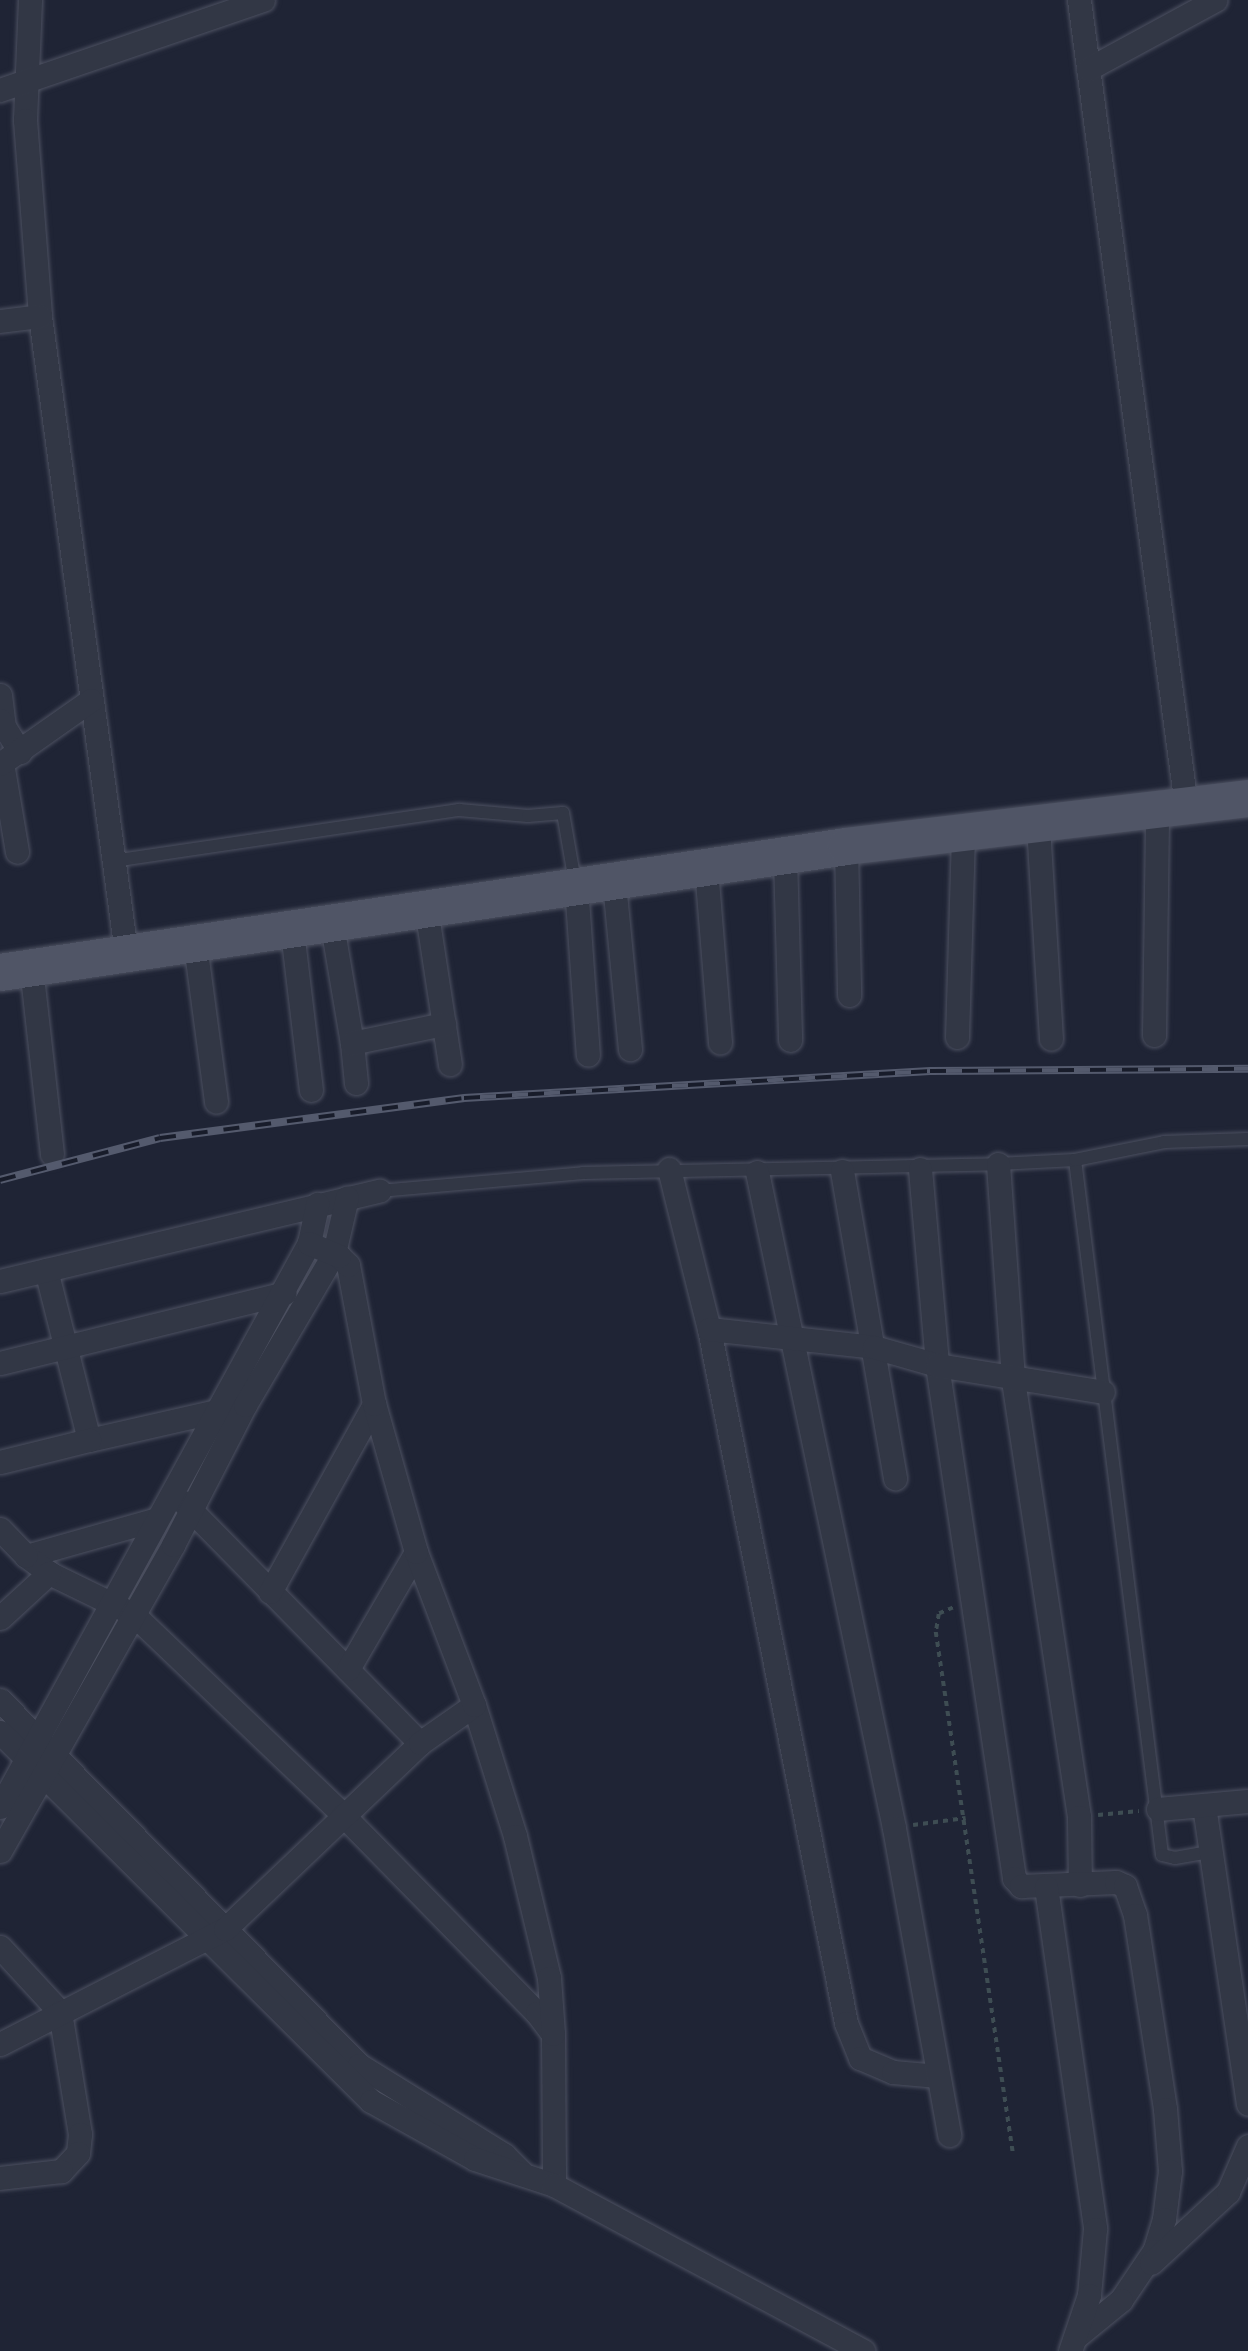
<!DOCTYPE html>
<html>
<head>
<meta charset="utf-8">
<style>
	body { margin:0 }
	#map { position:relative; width:1248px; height:2351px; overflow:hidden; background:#1f2435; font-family:Overpass,sans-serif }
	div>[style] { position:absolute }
	.path>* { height:3.5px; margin-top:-1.75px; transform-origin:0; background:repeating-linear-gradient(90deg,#3e4d53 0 5px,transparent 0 10px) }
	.roads { filter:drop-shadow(0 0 2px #4d5161) drop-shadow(0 0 2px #4d5161) }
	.service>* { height:12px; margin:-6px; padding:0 6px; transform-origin:6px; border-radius:6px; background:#323745 }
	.minor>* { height:23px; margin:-11.5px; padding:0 11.5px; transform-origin:11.5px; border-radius:11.5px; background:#323745 }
	.primary>* { height:37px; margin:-18.5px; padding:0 18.5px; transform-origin:18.5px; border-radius:18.5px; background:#505566 }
	.rail>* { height:8px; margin-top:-4px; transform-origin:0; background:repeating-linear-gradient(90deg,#181c2a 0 16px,#545a6d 0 32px); box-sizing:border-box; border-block:2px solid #545a6d }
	span { translate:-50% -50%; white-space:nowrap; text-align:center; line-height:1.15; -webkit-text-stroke:5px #181c2a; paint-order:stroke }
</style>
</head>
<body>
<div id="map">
	<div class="path">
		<i style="left:953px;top:1608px;width:15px;rotate:157deg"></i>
		<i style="left:939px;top:1614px;width:18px;rotate:99deg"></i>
		<i style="left:936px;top:1632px;width:527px;rotate:81.59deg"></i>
		<i style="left:1098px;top:1815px;width:41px;rotate:-5.6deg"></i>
		<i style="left:913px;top:1825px;width:53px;rotate:-7.5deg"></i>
	</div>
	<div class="roads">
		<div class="service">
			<i style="left:113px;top:861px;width:350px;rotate:-8.4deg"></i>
			<i style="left:459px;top:810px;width:69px;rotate:5deg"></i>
			<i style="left:528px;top:816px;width:35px;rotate:-5deg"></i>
			<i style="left:563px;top:813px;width:70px;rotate:80.1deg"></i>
			<i style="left:1075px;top:1160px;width:700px;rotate:82.86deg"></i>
			<i style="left:1162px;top:1855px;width:13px;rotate:13deg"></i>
			<i style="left:1175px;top:1858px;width:36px;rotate:-10deg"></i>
			<i style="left:379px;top:1191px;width:205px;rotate:-5deg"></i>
			<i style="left:583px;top:1173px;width:415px;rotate:-1.2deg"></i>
			<i style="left:998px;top:1164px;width:77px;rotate:-3deg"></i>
			<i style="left:1075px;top:1160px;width:91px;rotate:-11.4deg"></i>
			<i style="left:1164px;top:1142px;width:84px;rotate:-2deg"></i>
		</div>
		<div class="minor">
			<i style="left:30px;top:0;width:120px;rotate:92.4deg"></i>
			<i style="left:25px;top:120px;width:197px;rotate:85.6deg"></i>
			<i style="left:40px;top:316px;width:642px;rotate:82.3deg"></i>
			<i style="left:1079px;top:0;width:812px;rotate:82.43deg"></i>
			<i style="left:1088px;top:69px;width:145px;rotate:-28.5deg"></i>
			<i style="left:0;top:90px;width:278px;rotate:-18.9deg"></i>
			<i style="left:0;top:321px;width:40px;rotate:-7.1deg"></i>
			<i style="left:0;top:695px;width:32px;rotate:83deg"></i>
			<i style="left:0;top:720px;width:38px;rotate:58deg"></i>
			<i style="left:2px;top:763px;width:90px;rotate:80.4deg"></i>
			<i style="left:0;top:764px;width:111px;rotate:-35.1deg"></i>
			<i style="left:1038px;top:826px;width:213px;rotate:86.5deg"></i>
			<i style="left:846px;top:846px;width:149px;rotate:88.8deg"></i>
			<i style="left:785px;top:857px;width:183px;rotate:88.4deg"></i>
			<i style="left:706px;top:868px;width:175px;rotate:85.4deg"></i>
			<i style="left:614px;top:883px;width:167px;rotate:84.5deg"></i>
			<i style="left:576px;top:885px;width:170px;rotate:86deg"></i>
			<i style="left:426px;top:908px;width:158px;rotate:81.3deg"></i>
			<i style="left:332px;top:925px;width:120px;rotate:80.4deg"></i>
			<i style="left:292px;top:931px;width:160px;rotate:83.2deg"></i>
			<i style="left:195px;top:944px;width:159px;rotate:82.4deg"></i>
			<i style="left:31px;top:967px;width:188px;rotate:83.6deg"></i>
			<i style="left:1154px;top:1035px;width:227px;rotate:-89.2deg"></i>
			<i style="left:957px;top:1037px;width:206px;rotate:-88.3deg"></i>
			<i style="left:356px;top:1083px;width:40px;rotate:-95.7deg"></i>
			<i style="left:352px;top:1043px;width:94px;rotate:-11.7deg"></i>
			<i style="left:998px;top:1164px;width:217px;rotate:86deg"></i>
			<i style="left:1013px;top:1380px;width:442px;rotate:81.4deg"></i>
			<i style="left:1079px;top:1817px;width:68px;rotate:89.2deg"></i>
			<i style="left:669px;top:1169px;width:165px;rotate:76deg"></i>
			<i style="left:709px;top:1329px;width:707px;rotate:78.83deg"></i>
			<i style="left:846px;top:2023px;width:38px;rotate:68deg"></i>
			<i style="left:860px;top:2058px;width:36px;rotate:23deg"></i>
			<i style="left:893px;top:2072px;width:45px;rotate:5.1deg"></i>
			<i style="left:920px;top:1169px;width:197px;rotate:85deg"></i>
			<i style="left:937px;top:1365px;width:519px;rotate:81.46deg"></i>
			<i style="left:1014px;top:1878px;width:11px;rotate:49deg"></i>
			<i style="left:1021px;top:1886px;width:95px;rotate:-2.4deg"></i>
			<i style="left:1116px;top:1882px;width:10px;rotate:24deg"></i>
			<i style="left:1125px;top:1886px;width:31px;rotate:71deg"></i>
			<i style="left:1135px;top:1915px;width:196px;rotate:81.2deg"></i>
			<i style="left:1165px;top:2109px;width:62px;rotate:85.4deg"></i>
			<i style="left:1170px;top:2171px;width:48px;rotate:97.1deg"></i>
			<i style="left:1164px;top:2219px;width:34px;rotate:107deg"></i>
			<i style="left:1154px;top:2251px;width:59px;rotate:124deg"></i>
			<i style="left:1121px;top:2300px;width:57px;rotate:140.7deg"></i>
			<i style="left:842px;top:1171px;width:312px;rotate:80.2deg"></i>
			<i style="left:757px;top:1172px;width:670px;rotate:78.2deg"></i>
			<i style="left:894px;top:1828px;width:312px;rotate:79.8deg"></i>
			<i style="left:46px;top:1270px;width:175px;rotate:75.8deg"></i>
			<i style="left:89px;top:1440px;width:140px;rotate:-12.8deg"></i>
			<i style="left:0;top:1281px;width:390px;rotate:-13.4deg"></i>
			<i style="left:709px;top:1329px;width:166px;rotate:6.2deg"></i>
			<i style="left:874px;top:1347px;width:66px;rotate:15.9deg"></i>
			<i style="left:937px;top:1365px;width:168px;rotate:9.2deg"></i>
			<i style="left:0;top:1363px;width:293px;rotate:-13.8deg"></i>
			<i style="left:0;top:1462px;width:92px;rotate:-13.9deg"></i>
			<i style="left:183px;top:1502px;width:338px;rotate:45.5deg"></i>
			<i style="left:157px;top:1519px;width:136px;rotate:164.2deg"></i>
			<i style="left:26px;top:1556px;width:29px;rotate:36deg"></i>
			<i style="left:49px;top:1573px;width:93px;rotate:26deg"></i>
			<i style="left:133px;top:1614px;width:291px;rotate:43.7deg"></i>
			<i style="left:343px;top:1815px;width:277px;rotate:45.6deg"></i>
			<i style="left:537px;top:2013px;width:26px;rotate:53deg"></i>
			<i style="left:553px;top:2034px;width:151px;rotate:89.6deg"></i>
			<i style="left:0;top:1529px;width:37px;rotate:46deg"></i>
			<i style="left:270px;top:1592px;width:215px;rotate:-61deg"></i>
			<i style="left:0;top:1618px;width:67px;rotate:-42.6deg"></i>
			<i style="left:348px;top:1669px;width:135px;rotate:-59.8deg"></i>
			<i style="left:0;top:1700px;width:512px;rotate:45.47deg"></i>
			<i style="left:359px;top:2065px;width:171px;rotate:31.8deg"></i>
			<i style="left:504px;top:2155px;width:24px;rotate:45deg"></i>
			<i style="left:474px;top:1705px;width:137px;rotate:72.6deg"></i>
			<i style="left:515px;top:1836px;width:146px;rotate:76.5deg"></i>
			<i style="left:549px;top:1978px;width:56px;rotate:85.9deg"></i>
			<i style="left:0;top:1732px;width:523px;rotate:44.85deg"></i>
			<i style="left:371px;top:2101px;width:119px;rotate:29.1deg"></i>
			<i style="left:475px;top:2159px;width:83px;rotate:18.2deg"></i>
			<i style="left:554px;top:2185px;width:351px;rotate:28.2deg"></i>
			<i style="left:1204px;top:1806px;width:301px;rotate:81.6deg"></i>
			<i style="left:0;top:1807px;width:643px;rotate:-61.28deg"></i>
			<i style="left:309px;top:1243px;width:40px;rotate:-78deg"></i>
			<i style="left:1158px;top:1809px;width:90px;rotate:-5.1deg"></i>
			<i style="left:0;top:1851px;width:352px;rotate:-60.5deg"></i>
			<i style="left:173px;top:1545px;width:157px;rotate:-62.8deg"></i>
			<i style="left:245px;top:1405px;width:176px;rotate:-59.6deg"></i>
			<i style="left:334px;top:1253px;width:57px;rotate:-76.9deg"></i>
			<i style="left:1046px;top:1887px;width:345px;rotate:81.8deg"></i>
			<i style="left:1095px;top:2229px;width:66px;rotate:95.2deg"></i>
			<i style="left:1089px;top:2295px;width:59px;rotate:108.7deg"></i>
			<i style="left:0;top:1947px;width:88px;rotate:47.3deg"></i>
			<i style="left:60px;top:2012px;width:124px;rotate:80.7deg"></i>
			<i style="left:80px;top:2134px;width:19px;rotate:96deg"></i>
			<i style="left:78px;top:2153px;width:25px;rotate:133deg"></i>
			<i style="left:61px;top:2171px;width:61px;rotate:173.5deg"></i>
			<i style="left:0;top:2044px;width:253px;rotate:-27.1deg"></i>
			<i style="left:225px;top:1929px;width:269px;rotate:-43.6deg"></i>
			<i style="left:420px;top:1743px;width:66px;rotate:-35.1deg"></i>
			<i style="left:474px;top:1705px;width:164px;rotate:-110.8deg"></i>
			<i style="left:416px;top:1552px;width:154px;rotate:-105.8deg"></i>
			<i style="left:374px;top:1404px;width:141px;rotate:-100.6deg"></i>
			<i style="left:348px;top:1265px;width:13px;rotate:-135deg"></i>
			<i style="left:339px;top:1256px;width:33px;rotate:-157deg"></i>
			<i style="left:1151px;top:2263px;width:105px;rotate:-42.7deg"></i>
			<i style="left:1228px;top:2192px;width:50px;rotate:-66.5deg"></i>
		</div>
		<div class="primary">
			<i style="left:0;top:972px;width:855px;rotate:-8.47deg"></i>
			<i style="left:846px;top:846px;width:405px;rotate:-6.8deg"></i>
		</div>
	</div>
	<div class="rail">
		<i style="left:0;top:1180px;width:165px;rotate:-14.7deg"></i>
		<i style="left:160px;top:1138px;width:307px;rotate:-7.5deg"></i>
		<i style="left:464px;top:1098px;width:467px;rotate:-3.3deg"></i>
		<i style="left:930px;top:1071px;width:318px;rotate:-0.4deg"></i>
	</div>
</div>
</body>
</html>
